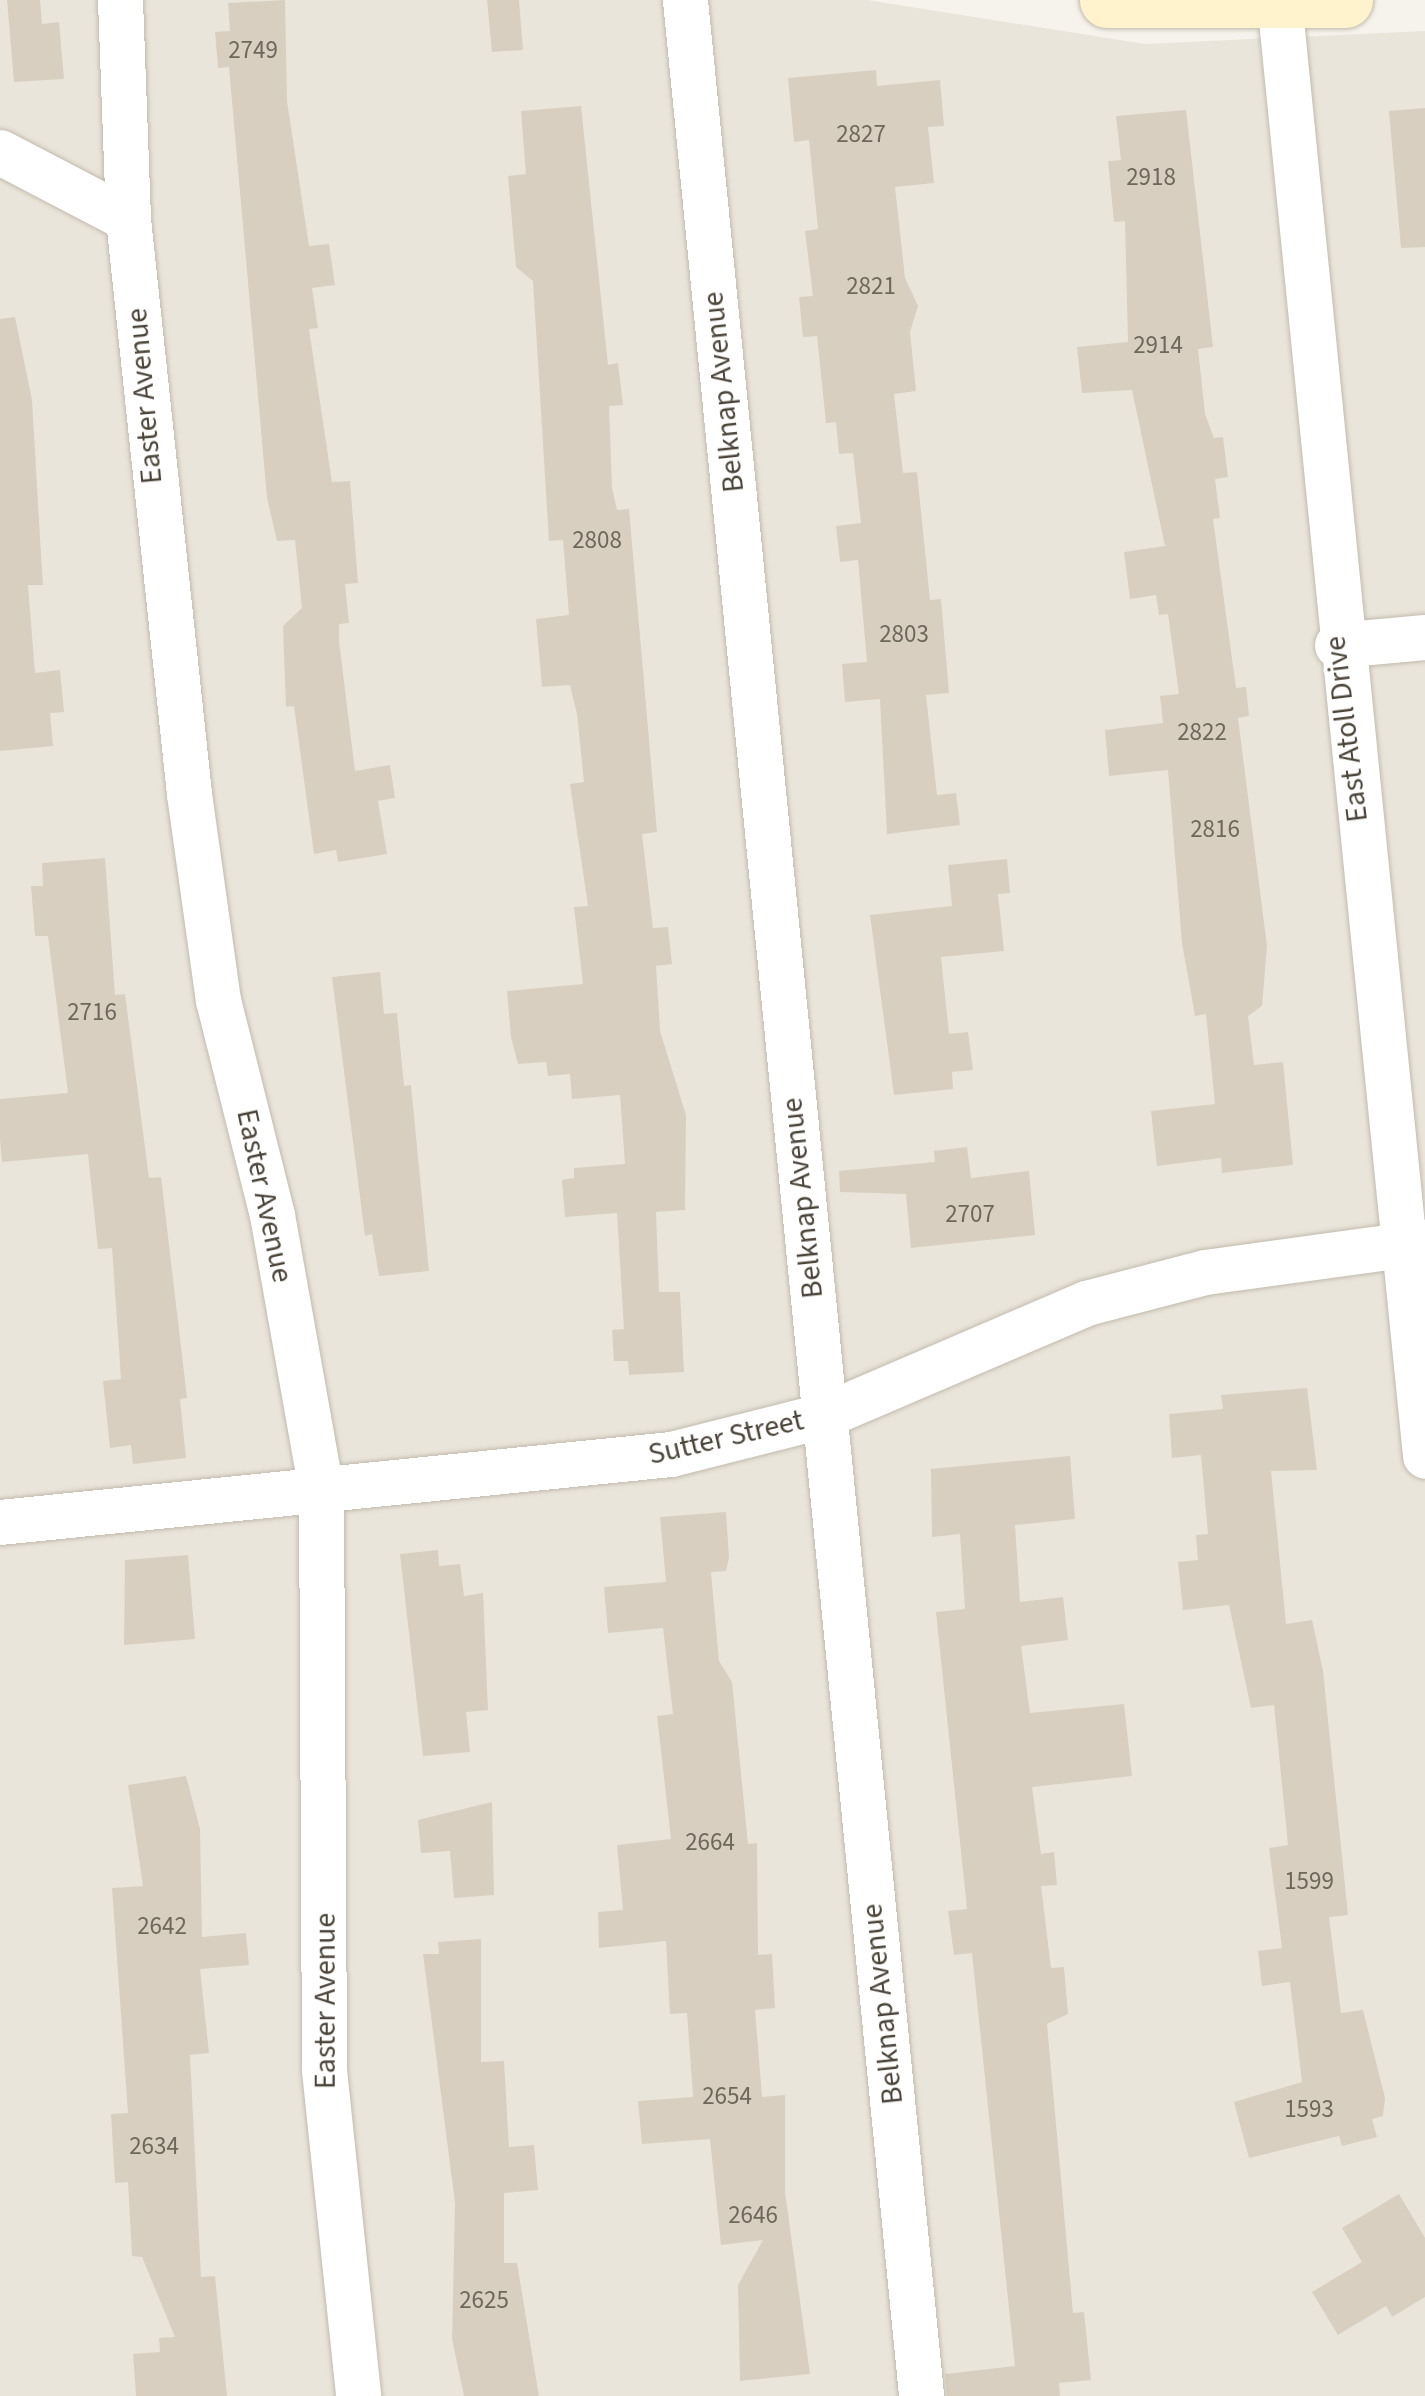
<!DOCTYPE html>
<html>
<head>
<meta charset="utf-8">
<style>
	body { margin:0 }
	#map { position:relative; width:1425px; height:2396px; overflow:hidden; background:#f6f3ec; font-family:"Source Sans 3",sans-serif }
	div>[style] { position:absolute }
	.residential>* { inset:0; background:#eae5da }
	.building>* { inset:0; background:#d8cfc1 }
	.roads { filter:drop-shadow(0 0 2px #c2bbae) drop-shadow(0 0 2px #c2bbae) }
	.street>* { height:45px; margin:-22.5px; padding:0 22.5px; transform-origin:22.5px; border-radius:22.5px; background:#fff }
	.secondary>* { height:55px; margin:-27.5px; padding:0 27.5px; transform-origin:27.5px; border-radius:27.5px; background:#fff3cd }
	span { translate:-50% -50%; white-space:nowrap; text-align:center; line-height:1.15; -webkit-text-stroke:8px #fff; paint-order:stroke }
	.number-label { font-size:25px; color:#6e675b }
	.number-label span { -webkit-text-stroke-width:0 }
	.street-label { font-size:30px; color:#4b4439 }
</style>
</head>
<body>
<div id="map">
	<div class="residential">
		<i style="clip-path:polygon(0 0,867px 0,1145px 44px,1425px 31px,1425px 2396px,0 2396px)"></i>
	</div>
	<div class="building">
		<i style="clip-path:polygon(7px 0,40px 0,42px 24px,59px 22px,64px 79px,14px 82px)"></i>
		<i style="clip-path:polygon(285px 0,287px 101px,309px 246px,329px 244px,335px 285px,312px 288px,318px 328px,309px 329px,332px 482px,350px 481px,358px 583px,345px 584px,349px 623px,339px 624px,339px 641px,355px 771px,390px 765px,395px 798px,378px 801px,387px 854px,338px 862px,336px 850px,314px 854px,294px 706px,286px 707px,283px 626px,302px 608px,295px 540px,277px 541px,267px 498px,229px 67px,218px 68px,215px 32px,230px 31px,228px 3px)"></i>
		<i style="clip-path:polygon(487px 0,519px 0,523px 50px,492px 52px)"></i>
		<i style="clip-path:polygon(876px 70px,877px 86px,940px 80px,944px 126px,928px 127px,934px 183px,895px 187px,905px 278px,918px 306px,910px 332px,916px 391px,894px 394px,903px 473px,917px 472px,930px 600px,941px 599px,949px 693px,926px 695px,937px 795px,956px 793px,960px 825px,887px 834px,880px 699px,845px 702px,842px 664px,867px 662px,858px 560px,840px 562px,836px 526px,861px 523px,853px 453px,839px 454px,836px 422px,826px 423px,817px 336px,803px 337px,799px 297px,813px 296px,805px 231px,818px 229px,809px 140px,794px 142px,788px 78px)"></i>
		<i style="clip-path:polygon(581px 106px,608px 365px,618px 363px,623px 405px,609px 406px,612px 488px,617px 510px,629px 509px,657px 832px,642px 834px,653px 928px,668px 927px,672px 964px,656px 966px,660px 1031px,686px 1115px,685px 1210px,656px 1212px,659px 1292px,680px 1292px,684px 1372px,629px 1375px,628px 1361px,614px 1361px,612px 1330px,624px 1329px,617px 1213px,565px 1217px,562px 1180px,574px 1178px,574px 1168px,625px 1164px,620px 1095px,572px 1099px,570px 1074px,548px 1076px,546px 1062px,518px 1064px,511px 1037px,507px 991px,583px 984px,574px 907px,588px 906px,570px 784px,584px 782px,577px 714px,570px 685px,542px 687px,536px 619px,569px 615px,563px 540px,549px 541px,533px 281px,516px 267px,508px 176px,526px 174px,521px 111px)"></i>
		<i style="clip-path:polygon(1425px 108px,1425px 247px,1401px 248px,1389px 111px)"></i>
		<i style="clip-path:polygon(1186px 110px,1213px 347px,1198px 349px,1205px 414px,1214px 438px,1223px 437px,1228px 477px,1215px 479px,1220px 518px,1213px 519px,1236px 688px,1246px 687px,1249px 716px,1238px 718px,1267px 946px,1262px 1006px,1248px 1016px,1254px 1065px,1283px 1062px,1293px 1165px,1222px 1173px,1221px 1158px,1157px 1166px,1151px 1111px,1215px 1104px,1206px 1014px,1195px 1016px,1182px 943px,1168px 770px,1109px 776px,1105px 730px,1163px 723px,1160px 696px,1179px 694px,1168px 614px,1159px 615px,1156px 595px,1130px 599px,1124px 552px,1165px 546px,1132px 390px,1082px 393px,1077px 347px,1128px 342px,1125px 221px,1114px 222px,1108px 161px,1121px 160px,1116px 116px)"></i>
		<i style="clip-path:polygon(15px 317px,32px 400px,40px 538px,43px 585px,28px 585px,35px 673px,60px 670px,64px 712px,50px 713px,53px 746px,0 751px,0 319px)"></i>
		<i style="clip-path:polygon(105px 858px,115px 995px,125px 994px,149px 1178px,161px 1177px,187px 1398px,180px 1399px,186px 1458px,133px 1464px,131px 1445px,110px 1448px,103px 1381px,121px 1379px,112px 1248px,98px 1249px,88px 1154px,2px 1162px,0 1139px,0 1099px,68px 1093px,48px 936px,35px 936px,31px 886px,43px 886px,42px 863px)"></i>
		<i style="clip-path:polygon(1007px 859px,1010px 893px,998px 894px,1004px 951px,941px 957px,949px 1034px,968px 1032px,973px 1070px,952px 1072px,953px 1089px,894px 1095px,870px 915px,952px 906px,948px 865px)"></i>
		<i style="clip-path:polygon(380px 972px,384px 1014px,397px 1013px,404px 1086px,411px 1085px,429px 1271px,379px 1276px,372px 1234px,365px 1236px,332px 977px)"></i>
		<i style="clip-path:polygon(967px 1147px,971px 1178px,1029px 1171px,1035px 1235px,911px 1248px,906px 1194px,840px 1192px,839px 1171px,935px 1162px,934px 1151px)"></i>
		<i style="clip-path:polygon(1307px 1388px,1317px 1470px,1271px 1471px,1286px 1624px,1312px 1620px,1323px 1671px,1348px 1915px,1329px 1917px,1341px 2013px,1363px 2010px,1385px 2098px,1383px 2116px,1372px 2119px,1377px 2137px,1342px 2146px,1339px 2136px,1249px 2158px,1234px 2102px,1302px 2082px,1290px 1982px,1262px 1986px,1258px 1951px,1282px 1948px,1269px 1848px,1288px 1845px,1274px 1705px,1251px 1708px,1229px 1605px,1183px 1610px,1178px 1562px,1198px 1560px,1196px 1535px,1208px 1534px,1201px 1455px,1172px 1458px,1169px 1414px,1223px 1409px,1221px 1395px)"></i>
		<i style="clip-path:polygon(1070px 1456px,1075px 1519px,1015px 1525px,1020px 1602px,1063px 1597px,1068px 1640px,1021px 1646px,1030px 1713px,1124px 1704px,1132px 1776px,1032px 1787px,1041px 1854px,1054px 1852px,1057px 1885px,1041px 1886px,1051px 1968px,1064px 1967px,1068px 2014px,1047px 2024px,1073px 2313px,1084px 2312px,1091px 2380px,1059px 2383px,1060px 2396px,947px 2396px,945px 2374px,1015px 2366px,972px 1953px,954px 1955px,948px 1911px,967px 1909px,936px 1612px,965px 1609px,960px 1534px,932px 1537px,931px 1469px)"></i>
		<i style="clip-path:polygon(726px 1512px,729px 1558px,726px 1571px,711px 1572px,719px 1661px,732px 1682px,748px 1844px,757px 1843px,758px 1955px,772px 1954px,775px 2008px,755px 2010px,762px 2097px,785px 2095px,785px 2192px,810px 2374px,740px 2381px,738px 2285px,763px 2240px,721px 2245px,710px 2139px,642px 2144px,638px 2101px,693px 2097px,687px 2013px,670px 2014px,666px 1941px,599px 1948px,598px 1912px,623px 1910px,617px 1845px,671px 1839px,657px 1716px,673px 1714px,663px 1628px,608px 1633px,604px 1587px,666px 1582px,660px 1517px)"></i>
		<i style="clip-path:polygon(438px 1550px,439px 1566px,460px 1564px,464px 1596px,483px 1593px,488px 1710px,466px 1712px,470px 1752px,423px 1756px,400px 1554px)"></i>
		<i style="clip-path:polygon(188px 1555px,195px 1639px,124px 1645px,125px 1560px)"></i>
		<i style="clip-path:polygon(186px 1776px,200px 1829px,202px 1937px,246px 1933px,249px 1965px,200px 1969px,209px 2053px,190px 2055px,201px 2277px,215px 2276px,227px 2396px,136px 2396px,133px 2354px,160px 2352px,159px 2338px,175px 2337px,142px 2257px,132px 2256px,128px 2182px,115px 2183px,111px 2114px,128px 2113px,112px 1888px,143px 1886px,128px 1785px)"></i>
		<i style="clip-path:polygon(492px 1802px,494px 1895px,454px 1898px,450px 1851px,421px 1853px,418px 1820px)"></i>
		<i style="clip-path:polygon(481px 1939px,481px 2062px,504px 2061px,509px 2147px,534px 2145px,538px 2190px,504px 2193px,504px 2263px,517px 2263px,539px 2396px,464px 2396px,452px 2339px,455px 2203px,423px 1954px,439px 1954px,438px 1942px)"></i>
		<i style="clip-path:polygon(1399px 2194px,1425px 2238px,1425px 2297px,1392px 2317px,1386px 2306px,1338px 2335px,1312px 2292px,1362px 2262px,1342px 2228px)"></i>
	</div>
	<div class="roads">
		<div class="street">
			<i style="left:120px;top:0;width:219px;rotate:87.9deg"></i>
			<i style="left:128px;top:219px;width:578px;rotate:83.94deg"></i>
			<i style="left:189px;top:794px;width:208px;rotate:82deg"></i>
			<i style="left:218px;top:1000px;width:222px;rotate:75.9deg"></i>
			<i style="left:272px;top:1215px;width:279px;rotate:79.9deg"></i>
			<i style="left:321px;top:1490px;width:580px;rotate:89.7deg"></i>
			<i style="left:324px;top:2070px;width:328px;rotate:84deg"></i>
			<i style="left:685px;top:0;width:2408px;rotate:84.37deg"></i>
			<i style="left:1279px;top:0;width:1463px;rotate:84.27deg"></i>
			<i style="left:0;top:152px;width:144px;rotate:27.6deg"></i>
			<i style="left:1337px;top:645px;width:88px;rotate:-5.2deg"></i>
			<i style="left:0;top:1522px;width:674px;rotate:-5.79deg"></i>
			<i style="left:671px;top:1454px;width:159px;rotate:-14.2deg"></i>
			<i style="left:825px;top:1415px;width:284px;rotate:-23.2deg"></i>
			<i style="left:1086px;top:1303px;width:123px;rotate:-14.6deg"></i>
			<i style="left:1205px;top:1272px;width:222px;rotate:-7.8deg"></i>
		</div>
		<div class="secondary">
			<i style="left:1107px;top:0;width:238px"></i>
		</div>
	</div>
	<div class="number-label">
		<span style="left:253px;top:50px">2749</span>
		<span style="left:861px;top:134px">2827</span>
		<span style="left:1151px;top:177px">2918</span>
		<span style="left:871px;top:286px">2821</span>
		<span style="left:1158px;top:345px">2914</span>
		<span style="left:597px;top:540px">2808</span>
		<span style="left:904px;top:634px">2803</span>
		<span style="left:1202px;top:732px">2822</span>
		<span style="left:1215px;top:829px">2816</span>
		<span style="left:92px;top:1012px">2716</span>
		<span style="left:970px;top:1214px">2707</span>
		<span style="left:710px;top:1842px">2664</span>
		<span style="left:1309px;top:1881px">1599</span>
		<span style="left:162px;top:1926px">2642</span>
		<span style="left:727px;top:2096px">2654</span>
		<span style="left:1309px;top:2109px">1593</span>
		<span style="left:154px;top:2146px">2634</span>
		<span style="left:753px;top:2215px">2646</span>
		<span style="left:484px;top:2300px">2625</span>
	</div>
	<div class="street-label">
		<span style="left:724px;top:392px;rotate:-96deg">Belknap Avenue</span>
		<span style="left:145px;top:396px;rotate:-95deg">Easter Avenue</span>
		<span style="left:1347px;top:729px;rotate:-97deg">East Atoll Drive</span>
		<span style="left:264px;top:1196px;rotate:78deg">Easter Avenue</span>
		<span style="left:803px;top:1198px;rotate:-96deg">Belknap Avenue</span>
		<span style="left:726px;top:1438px;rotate:-13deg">Sutter Street</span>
		<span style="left:326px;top:2001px;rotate:-90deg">Easter Avenue</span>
		<span style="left:883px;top:2004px;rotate:-96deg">Belknap Avenue</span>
	</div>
</div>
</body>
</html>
